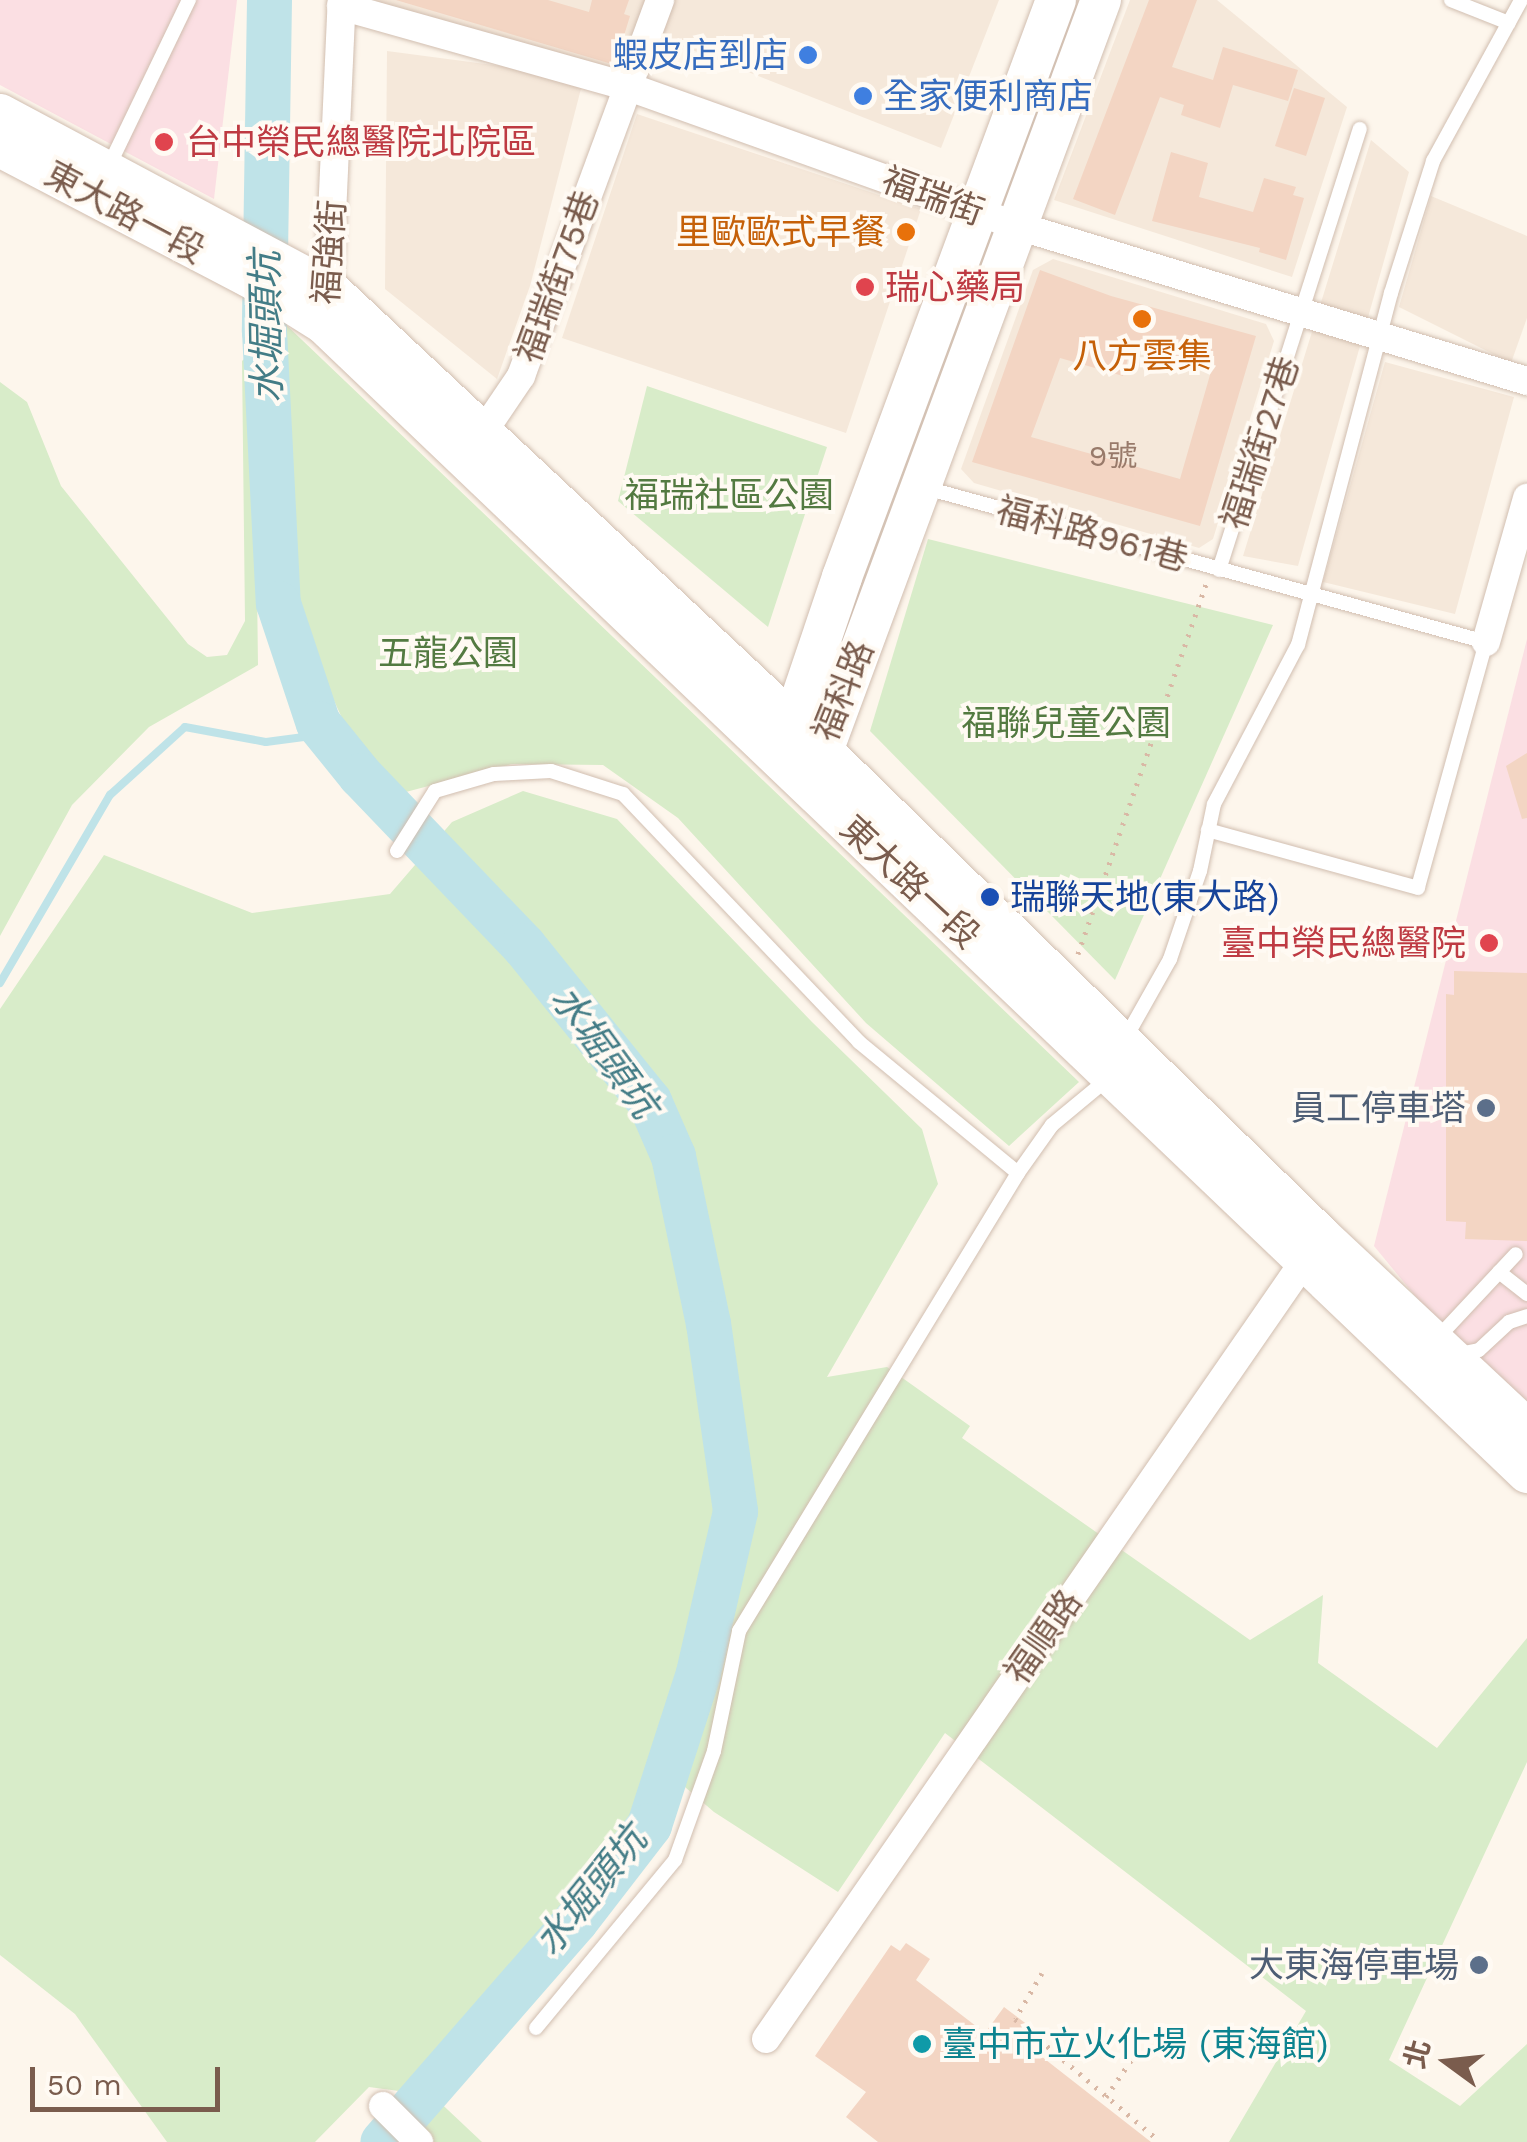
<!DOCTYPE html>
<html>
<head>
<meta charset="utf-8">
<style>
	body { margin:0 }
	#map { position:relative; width:1527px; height:2142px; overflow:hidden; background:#fdf6ec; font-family:"Work Sans","Noto Sans TC",sans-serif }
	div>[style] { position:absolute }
	.residential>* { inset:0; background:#f5e8da }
	.medical>* { inset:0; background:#fbdfe3 }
	.green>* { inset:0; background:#d8ecc9 }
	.stream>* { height:8px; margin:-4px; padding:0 4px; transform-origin:4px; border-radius:4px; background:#bfe3e8 }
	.river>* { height:45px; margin:-22.5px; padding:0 22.5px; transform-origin:22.5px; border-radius:22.5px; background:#bfe3e8 }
	.building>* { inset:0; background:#f3d5c3 }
	.path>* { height:5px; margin-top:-2.5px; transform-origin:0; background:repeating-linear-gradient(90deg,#d9b8a5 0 2.5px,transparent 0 10.5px) }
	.roads { filter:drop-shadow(0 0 2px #d1beb0) drop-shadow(0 0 2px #d1beb0) }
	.lane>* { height:14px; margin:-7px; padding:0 7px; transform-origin:7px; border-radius:7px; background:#fff }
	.street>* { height:28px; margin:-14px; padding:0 14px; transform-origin:14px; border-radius:14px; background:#fff }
	.secondary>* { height:40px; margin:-20px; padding:0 20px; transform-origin:20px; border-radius:20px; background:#fff }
	.dots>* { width:28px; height:28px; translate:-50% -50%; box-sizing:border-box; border:5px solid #fffaf3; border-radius:50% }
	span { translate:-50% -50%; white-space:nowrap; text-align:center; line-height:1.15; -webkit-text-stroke:8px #fffaf3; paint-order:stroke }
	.number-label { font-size:30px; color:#987a6a }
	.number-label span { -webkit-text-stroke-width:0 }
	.shop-label { font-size:35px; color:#366cbe }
	.right { translate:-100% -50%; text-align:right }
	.left { translate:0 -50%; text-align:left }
	.health-label { font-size:35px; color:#be3a42 }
	.street-label { font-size:35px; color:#7a5c4d }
	.food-label { font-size:35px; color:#c56008 }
	.park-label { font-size:35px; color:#537a41 }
	.transit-label { font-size:35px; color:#164399 }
	.service-label { font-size:35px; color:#4e5e75 }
	.culture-label { font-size:35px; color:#0d838f }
	.water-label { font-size:38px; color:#437c86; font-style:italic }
	.north { position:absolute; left:1397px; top:2012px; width:100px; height:100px; -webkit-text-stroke:8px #fffaf3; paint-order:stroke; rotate:285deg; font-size:28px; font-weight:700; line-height:40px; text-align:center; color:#7a5c4d }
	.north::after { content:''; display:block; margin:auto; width:35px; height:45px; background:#7a5c4d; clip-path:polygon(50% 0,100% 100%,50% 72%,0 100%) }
	.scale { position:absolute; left:30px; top:2067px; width:190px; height:45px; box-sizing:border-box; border:5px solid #7a5c4d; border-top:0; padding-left:12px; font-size:30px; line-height:35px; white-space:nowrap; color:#7a5c4d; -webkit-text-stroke:8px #fffaf3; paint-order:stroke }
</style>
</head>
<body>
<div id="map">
	<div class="residential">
		<i style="clip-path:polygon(376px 0,650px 0,625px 80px,374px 11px)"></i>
		<i style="clip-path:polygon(673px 0,999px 0,941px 148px,659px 37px)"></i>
		<i style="clip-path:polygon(1130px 0,1217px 0,1347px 107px,1292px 277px,1054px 200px)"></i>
		<i style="clip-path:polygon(387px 51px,584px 77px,530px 286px,497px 379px,385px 289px)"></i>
		<i style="clip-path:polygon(637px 114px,921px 209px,846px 433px,562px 338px)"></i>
		<i style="clip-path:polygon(1371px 140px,1409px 172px,1298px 566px,1243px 556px)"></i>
		<i style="clip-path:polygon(1431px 196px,1527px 236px,1527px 318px,1511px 363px,1399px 307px)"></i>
		<i style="clip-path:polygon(1053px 259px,1266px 324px,1274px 341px,1213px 539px,1199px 548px,974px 483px,961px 469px,1033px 270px)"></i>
		<i style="clip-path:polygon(1385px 362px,1514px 397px,1455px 614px,1323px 582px)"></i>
	</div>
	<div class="medical">
		<i style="clip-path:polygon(0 0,237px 0,214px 199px,0 85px)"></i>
		<i style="clip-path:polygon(1527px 639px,1527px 1402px,1444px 1331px,1374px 1246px)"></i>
	</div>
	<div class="green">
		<i style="clip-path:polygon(279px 318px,1079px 1082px,1009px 1146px,866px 1023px,678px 818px,603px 765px,512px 764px,402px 793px,359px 755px,330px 692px,308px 626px,293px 606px)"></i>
		<i style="clip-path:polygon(254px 349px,258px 665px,149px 727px,72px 805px,0 936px,0 382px,27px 402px,61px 486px,188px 644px,207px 657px,227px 655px,245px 621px,242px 361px)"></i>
		<i style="clip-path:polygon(647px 386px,827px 447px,768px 627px,618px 501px)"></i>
		<i style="clip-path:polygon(928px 539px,1273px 625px,1115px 980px,870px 731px)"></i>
		<i style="clip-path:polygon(523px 791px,617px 819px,812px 1022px,922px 1129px,938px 1184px,827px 1377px,887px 1367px,970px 1426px,962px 1438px,1250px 1640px,1323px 1595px,1318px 1663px,1437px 1748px,1527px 1638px,1527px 1762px,1389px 2060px,1460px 2106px,1527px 2044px,1527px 2142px,1229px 2142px,1306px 2011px,945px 1733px,838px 1892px,714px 1812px,678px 1781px,646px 1845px,552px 1979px,431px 2094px,482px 2142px,383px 2142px,429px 2095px,369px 2087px,315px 2142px,167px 2142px,75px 2014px,0 1955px,0 1009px,104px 855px,252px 913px,390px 894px,452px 822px)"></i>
	</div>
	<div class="stream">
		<i style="left:0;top:983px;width:218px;rotate:-59.7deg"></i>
		<i style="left:110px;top:795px;width:101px;rotate:-42.2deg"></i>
		<i style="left:185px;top:727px;width:82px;rotate:10.5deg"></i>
		<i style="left:266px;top:742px;width:61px;rotate:-7.6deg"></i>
	</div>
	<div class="river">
		<i style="left:269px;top:0;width:331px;rotate:90.9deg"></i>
		<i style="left:264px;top:331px;width:272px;rotate:87.1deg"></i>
		<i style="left:278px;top:603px;width:126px;rotate:71.6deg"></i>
		<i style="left:318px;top:723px;width:67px;rotate:51.1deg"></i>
		<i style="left:360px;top:775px;width:236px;rotate:46.2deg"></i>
		<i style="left:523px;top:945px;width:201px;rotate:51.1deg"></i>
		<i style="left:649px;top:1101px;width:60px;rotate:66.4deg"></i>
		<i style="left:673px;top:1156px;width:171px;rotate:78.2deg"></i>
		<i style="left:708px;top:1323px;width:190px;rotate:81.8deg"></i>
		<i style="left:735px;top:1511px;width:166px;rotate:102.9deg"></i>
		<i style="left:698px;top:1673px;width:160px;rotate:107.9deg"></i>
		<i style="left:649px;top:1825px;width:121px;rotate:127.6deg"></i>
		<i style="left:575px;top:1921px;width:293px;rotate:131.1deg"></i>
	</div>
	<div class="building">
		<i style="clip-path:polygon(396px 0,548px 0,589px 12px,592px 0,629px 0,624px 14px,630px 16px,615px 65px)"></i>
		<i style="clip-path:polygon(1149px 0,1197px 0,1172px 67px,1213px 80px,1223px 47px,1298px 70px,1288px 101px,1233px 85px,1220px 128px,1181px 115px,1184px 105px,1160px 97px,1115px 215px,1073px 199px)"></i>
		<i style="clip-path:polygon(1294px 88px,1325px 98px,1306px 156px,1275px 146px)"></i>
		<i style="clip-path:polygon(1171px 152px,1208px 163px,1199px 197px,1253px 212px,1264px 178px,1296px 187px,1293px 195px,1304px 198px,1286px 260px,1259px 252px,1260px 248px,1152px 221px)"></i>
		<i style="clip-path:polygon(evenodd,1040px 270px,1111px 296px,1256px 336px,1200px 526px,972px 462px,1040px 270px,1132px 345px,1212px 368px,1180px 479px,1031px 437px,1060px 358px,1123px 376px,1132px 345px)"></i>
		<i style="clip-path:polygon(1527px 753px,1527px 818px,1522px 819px,1506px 766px)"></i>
		<i style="clip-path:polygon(1454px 971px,1527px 973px,1527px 1241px,1465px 1239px,1466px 1222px,1446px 1221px,1446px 994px,1454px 995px)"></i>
		<i style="clip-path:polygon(906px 1943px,930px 1959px,916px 1980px,985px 2033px,1004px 2007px,1033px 2029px,1023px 2042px,1151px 2142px,878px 2142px,846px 2117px,866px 2092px,815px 2056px,891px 1945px,900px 1951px)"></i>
	</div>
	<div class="path">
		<i style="left:1078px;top:954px;width:394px;rotate:-70.9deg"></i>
		<i style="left:1042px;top:1973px;width:53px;rotate:120.4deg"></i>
		<i style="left:1015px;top:2019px;width:185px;rotate:40.2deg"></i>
		<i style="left:1106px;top:2097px;width:53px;rotate:-55.7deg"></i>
	</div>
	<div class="roads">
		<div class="lane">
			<i style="left:1451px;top:0;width:62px;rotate:21.6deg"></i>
			<i style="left:108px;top:168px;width:187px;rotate:-64.3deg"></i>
			<i style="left:926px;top:488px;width:581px;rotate:15.38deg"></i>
			<i style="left:1486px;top:642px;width:255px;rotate:105.5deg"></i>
			<i style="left:1418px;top:888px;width:218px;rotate:-164.6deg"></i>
			<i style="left:1219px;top:570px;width:463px;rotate:-72.3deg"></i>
			<i style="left:397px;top:851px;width:71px;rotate:-57.7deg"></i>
			<i style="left:435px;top:791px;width:61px;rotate:-16.1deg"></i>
			<i style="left:494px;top:774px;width:57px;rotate:-3deg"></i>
			<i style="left:551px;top:771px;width:76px;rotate:17.7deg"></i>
			<i style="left:623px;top:794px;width:342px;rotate:46.4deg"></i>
			<i style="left:859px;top:1042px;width:206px;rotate:39.5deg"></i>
			<i style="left:1125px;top:1039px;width:92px;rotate:-60.6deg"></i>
			<i style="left:1170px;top:959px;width:93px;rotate:-71.2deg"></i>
			<i style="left:1200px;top:871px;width:68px;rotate:-78.2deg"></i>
			<i style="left:1214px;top:804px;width:180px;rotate:-62.2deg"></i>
			<i style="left:1298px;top:645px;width:364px;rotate:-75.2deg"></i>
			<i style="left:1391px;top:293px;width:139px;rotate:-72.3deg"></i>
			<i style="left:1433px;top:161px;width:183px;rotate:-61.3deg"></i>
			<i style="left:1499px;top:1272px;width:36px;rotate:38deg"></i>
			<i style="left:1445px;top:1340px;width:9px;rotate:-96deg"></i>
			<i style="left:1444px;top:1331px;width:105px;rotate:-46.9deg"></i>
			<i style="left:1459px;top:1354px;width:20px;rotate:-11deg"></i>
			<i style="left:1479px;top:1350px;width:41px;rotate:-43deg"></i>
			<i style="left:1509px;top:1322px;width:19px;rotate:-18deg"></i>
			<i style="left:536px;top:2028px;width:218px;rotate:-50.4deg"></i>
			<i style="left:675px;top:1860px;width:116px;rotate:-70.3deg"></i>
			<i style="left:714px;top:1751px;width:123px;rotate:-78.2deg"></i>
			<i style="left:739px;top:1631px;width:536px;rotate:-58.65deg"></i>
			<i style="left:1018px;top:1173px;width:59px;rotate:-54.7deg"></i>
			<i style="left:1052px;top:1125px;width:75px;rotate:-39.6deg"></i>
		</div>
		<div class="street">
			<i style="left:341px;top:6px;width:299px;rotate:15.7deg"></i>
			<i style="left:629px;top:87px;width:413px;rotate:19.7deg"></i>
			<i style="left:1018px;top:226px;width:532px;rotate:16.94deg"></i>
			<i style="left:328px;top:303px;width:303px;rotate:-87.4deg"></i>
			<i style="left:475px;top:444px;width:82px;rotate:-55.9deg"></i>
			<i style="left:521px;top:376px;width:401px;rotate:-69.7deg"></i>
			<i style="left:1486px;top:642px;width:150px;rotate:-74.1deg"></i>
			<i style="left:766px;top:2039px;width:963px;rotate:-55.32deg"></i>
			<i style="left:383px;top:2106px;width:51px;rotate:45deg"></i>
		</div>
		<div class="secondary">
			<i style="left:0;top:114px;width:374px;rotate:28.1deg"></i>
			<i style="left:330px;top:290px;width:675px;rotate:43.08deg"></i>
			<i style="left:823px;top:751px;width:695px;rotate:44.24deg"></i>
			<i style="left:1321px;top:1236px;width:282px;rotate:43.1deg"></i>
			<i style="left:0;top:147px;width:281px;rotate:27.6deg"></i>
			<i style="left:249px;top:277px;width:89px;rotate:32.1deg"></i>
			<i style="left:324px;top:324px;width:1664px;rotate:43.68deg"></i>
			<i style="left:795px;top:749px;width:24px;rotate:-97deg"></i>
			<i style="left:792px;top:725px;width:156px;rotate:-71.3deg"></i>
			<i style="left:842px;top:577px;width:615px;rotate:-69.65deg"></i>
			<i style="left:804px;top:768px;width:25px;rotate:-42deg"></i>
			<i style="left:823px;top:751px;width:801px;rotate:-69.69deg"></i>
		</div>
	</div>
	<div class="dots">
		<i style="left:808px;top:55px;background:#3f7fe0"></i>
		<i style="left:863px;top:96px;background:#3f7fe0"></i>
		<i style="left:164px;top:142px;background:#e0444e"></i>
		<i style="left:906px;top:232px;background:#e8710a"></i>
		<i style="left:865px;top:287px;background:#e0444e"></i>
		<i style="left:1142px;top:319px;background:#e8710a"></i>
		<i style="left:990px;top:897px;background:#1a4fb4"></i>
		<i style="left:1489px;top:943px;background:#e0444e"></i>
		<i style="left:1486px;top:1108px;background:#5c6f8a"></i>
		<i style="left:1479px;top:1965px;background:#5c6f8a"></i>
		<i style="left:922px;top:2044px;background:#0f9aa8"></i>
	</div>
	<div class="number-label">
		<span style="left:1113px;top:456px">9號</span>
	</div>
	<div class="shop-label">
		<span class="right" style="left:788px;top:55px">蝦皮店到店</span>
		<span class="left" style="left:883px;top:96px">全家便利商店</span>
	</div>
	<div class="health-label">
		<span class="left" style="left:186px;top:142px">台中榮民總醫院北院區</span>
		<span class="left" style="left:885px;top:287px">瑞心藥局</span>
		<span class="right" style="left:1466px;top:943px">臺中榮民總醫院</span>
	</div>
	<div class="street-label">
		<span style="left:933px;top:196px;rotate:20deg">福瑞街</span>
		<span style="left:125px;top:212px;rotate:28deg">東大路一段</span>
		<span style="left:329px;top:252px;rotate:-86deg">福強街</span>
		<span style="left:557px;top:277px;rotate:-70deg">福瑞街75巷</span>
		<span style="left:1260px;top:443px;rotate:-72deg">福瑞街27巷</span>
		<span style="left:1092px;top:534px;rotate:15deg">福科路961巷</span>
		<span style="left:843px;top:691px;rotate:-68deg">福科路</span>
		<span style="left:910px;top:882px;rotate:43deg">東大路一段</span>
		<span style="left:1043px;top:1637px;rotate:-55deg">福順路</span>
	</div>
	<div class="food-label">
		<span class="right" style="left:886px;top:232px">里歐歐式早餐</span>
		<span style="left:1142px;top:356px">八方雲集</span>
	</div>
	<div class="park-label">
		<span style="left:729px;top:495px">福瑞社區公園</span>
		<span style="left:448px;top:653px">五龍公園</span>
		<span style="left:1066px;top:723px">福聯兒童公園</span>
	</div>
	<div class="transit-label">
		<span class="left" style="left:1010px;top:897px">瑞聯天地(東大路)</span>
	</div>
	<div class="service-label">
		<span class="right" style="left:1466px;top:1108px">員工停車塔</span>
		<span class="right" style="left:1459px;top:1965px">大東海停車場</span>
	</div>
	<div class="culture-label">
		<span class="left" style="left:942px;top:2044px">臺中市立火化場 (東海館)</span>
	</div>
	<div class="water-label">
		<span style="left:267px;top:327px;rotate:-91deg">水堀頭坑</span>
		<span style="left:604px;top:1052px;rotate:54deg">水堀頭坑</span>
		<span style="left:591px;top:1891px;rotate:-51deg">水堀頭坑</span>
	</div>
	<div class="north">北</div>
	<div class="scale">50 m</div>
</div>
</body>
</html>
